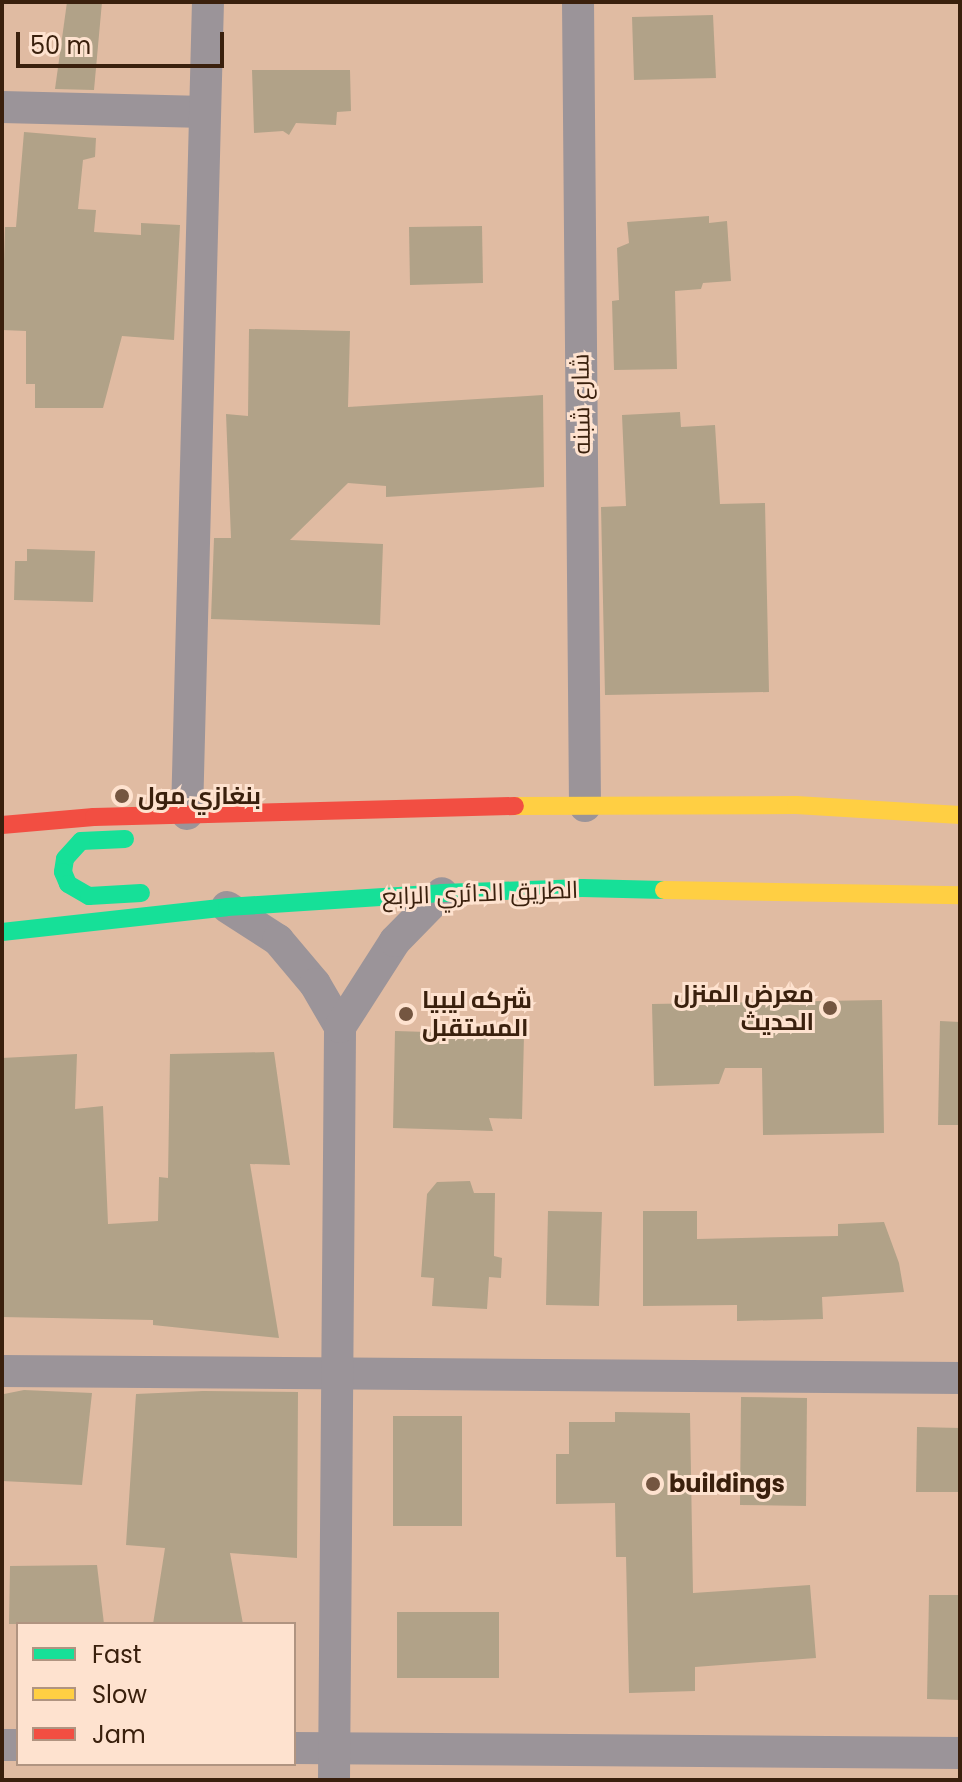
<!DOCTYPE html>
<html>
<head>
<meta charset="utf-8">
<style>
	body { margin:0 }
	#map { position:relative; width:962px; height:1782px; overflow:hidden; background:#e0bba2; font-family:Poppins,Cairo,sans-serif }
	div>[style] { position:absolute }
	.building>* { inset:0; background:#b1a288 }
	.street>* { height:32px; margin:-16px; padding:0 16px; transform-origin:16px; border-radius:16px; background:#9b9499 }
	.fast>* { height:18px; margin:-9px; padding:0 9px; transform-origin:9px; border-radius:9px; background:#16e098 }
	.slow>* { height:18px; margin:-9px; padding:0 9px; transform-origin:9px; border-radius:9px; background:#ffcf43 }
	.jam>* { height:18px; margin:-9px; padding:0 9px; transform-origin:9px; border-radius:9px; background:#f24e42 }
	.dots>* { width:22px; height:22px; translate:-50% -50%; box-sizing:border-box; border:4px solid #fee2cf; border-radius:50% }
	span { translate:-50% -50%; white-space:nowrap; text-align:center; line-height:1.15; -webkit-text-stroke:6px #fee2cf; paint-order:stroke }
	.street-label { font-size:24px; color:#3a200d }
	.poi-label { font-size:24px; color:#3a200d; font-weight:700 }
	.left { translate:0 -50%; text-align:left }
	.right { translate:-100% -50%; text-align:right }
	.frame { position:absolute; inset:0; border:4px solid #3a200d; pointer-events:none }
	.legend { position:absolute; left:16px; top:1622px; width:280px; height:144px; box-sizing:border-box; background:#fee2cf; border:2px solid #b09481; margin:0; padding:10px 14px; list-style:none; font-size:24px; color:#3a200d }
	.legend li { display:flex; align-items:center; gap:16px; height:40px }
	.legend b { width:40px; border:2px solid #b09481 }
	.scale { position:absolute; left:16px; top:32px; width:208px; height:36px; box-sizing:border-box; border:4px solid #3a200d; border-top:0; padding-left:10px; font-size:24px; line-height:28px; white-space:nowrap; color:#3a200d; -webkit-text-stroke:6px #fee2cf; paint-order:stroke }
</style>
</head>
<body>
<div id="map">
	<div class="building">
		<i style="clip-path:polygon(67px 2px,102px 2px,94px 90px,55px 89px)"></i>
		<i style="clip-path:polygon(713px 15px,716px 78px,634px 80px,632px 17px)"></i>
		<i style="clip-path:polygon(252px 70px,350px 70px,351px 111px,337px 112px,336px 125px,296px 123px,289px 135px,283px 131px,254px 133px)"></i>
		<i style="clip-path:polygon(24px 132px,96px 138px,95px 157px,83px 160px,78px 209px,96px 210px,94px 232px,141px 235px,141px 223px,180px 225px,174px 340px,122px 336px,103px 408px,35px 408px,35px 384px,26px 384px,26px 331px,2px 330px,5px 227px,16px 227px)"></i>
		<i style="clip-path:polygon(709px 216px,709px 223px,727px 221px,731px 281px,703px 283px,701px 289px,675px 291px,677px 369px,614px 370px,612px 301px,619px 300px,617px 248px,629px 243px,627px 222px)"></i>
		<i style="clip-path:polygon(482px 226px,483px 283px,410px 285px,409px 227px)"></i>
		<i style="clip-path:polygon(249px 329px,350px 331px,348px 407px,543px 395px,544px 487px,386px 497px,386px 486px,348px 483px,290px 540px,383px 544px,380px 625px,211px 619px,214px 538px,231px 538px,226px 414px,248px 416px)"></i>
		<i style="clip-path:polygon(680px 412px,681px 427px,715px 425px,720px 504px,765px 503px,769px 692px,605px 695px,601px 507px,626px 506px,622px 415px)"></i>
		<i style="clip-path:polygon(27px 549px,95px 551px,93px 602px,14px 600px,15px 561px,27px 561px)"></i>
		<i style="clip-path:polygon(882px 1000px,884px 1133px,763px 1135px,762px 1068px,725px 1068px,719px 1084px,654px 1086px,652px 1004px)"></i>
		<i style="clip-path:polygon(940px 1021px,960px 1022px,960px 1125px,938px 1125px)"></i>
		<i style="clip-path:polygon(395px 1031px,524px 1035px,522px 1119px,489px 1118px,493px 1131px,393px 1128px)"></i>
		<i style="clip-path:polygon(274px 1052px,290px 1165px,250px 1164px,279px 1338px,153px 1325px,153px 1320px,2px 1317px,2px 1058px,77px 1054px,75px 1109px,103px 1106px,108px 1224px,158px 1221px,159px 1177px,168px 1178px,170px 1054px)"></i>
		<i style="clip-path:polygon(470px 1181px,474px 1193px,495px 1193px,494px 1256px,502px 1258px,501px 1278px,489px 1277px,487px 1309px,432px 1306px,434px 1278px,421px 1277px,427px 1194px,437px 1182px)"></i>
		<i style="clip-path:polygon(548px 1211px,602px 1212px,599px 1306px,546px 1305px)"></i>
		<i style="clip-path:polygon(643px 1211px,697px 1211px,697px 1239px,838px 1236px,838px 1224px,884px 1222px,899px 1263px,904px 1292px,822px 1297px,823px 1319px,737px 1321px,737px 1305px,643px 1306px)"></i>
		<i style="clip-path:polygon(24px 1390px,92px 1393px,82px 1485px,2px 1481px,4px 1394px)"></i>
		<i style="clip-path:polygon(203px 1391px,298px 1392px,297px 1558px,230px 1553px,243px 1624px,153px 1624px,165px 1548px,126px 1545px,136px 1394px)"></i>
		<i style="clip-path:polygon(741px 1397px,807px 1398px,806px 1506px,740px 1505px)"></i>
		<i style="clip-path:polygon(615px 1412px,690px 1413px,693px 1593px,810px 1585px,816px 1658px,695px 1667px,695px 1691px,629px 1693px,626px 1557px,616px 1557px,615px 1503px,556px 1504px,556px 1454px,569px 1454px,569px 1422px,615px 1422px)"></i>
		<i style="clip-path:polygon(393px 1416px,462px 1416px,462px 1526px,393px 1526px)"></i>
		<i style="clip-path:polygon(917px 1427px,960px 1428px,960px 1492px,916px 1492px)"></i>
		<i style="clip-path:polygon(97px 1565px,104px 1624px,9px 1624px,10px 1566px)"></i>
		<i style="clip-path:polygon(929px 1595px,960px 1595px,960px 1700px,927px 1699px)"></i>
		<i style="clip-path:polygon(397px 1612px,499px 1612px,499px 1678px,397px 1678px)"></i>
	</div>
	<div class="street">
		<i style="left:578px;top:2px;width:804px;rotate:89.5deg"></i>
		<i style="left:2px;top:107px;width:203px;rotate:1.4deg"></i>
		<i style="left:187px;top:814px;width:812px;rotate:-88.52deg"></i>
		<i style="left:227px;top:907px;width:61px;rotate:32.9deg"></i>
		<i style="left:278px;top:940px;width:57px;rotate:49.9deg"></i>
		<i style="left:315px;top:984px;width:50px;rotate:59.8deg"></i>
		<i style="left:2px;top:1371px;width:958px;rotate:0.42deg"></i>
		<i style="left:2px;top:1745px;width:16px"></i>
		<i style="left:294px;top:1748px;width:666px;rotate:0.43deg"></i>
		<i style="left:334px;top:1780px;width:753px;rotate:-89.54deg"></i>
		<i style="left:340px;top:1027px;width:102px;rotate:-57.4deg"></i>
		<i style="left:395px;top:941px;width:67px;rotate:-45.6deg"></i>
	</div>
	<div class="fast">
		<i style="left:125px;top:839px;width:44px;rotate:177.4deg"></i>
		<i style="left:81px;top:841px;width:24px;rotate:132deg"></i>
		<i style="left:65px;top:859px;width:13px;rotate:99deg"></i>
		<i style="left:63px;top:872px;width:13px;rotate:67deg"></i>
		<i style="left:68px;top:884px;width:24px;rotate:30deg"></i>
		<i style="left:89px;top:896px;width:52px;rotate:-3.3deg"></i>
		<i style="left:2px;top:932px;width:226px;rotate:-6.3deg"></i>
		<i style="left:227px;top:907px;width:215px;rotate:-3.7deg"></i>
		<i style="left:442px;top:893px;width:140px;rotate:-2deg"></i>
		<i style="left:582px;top:888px;width:82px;rotate:1.4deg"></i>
	</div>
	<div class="slow">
		<i style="left:515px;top:806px;width:281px;rotate:-0.2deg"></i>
		<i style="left:796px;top:805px;width:164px;rotate:3.5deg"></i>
		<i style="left:664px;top:890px;width:296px;rotate:1deg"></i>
	</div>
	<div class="jam">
		<i style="left:2px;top:825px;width:92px;rotate:-5deg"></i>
		<i style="left:94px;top:817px;width:421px;rotate:-1.5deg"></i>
	</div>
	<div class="dots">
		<i style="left:122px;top:796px;background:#745641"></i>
		<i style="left:830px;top:1008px;background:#745641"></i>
		<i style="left:406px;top:1014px;background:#745641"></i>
		<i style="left:653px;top:1484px;background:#745641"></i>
	</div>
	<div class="street-label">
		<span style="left:581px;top:404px;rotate:-91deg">شارع شبنه</span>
		<span style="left:480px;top:893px;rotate:-2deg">الطريق الدائري الرابع</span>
	</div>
	<div class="poi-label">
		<span class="left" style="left:138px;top:796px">بنغازي مول</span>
		<span class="right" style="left:814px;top:1008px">معرض المنزل<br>الحديث</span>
		<span class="left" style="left:422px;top:1014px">شركه ليبيا<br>المستقبل</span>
		<span class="left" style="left:669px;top:1484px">buildings</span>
	</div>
	<div class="frame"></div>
	<ul class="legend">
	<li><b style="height:10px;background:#16e098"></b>Fast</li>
	<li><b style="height:10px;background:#ffcf43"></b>Slow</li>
	<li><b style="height:10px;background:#f24e42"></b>Jam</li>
	</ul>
	<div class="scale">50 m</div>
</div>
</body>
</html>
